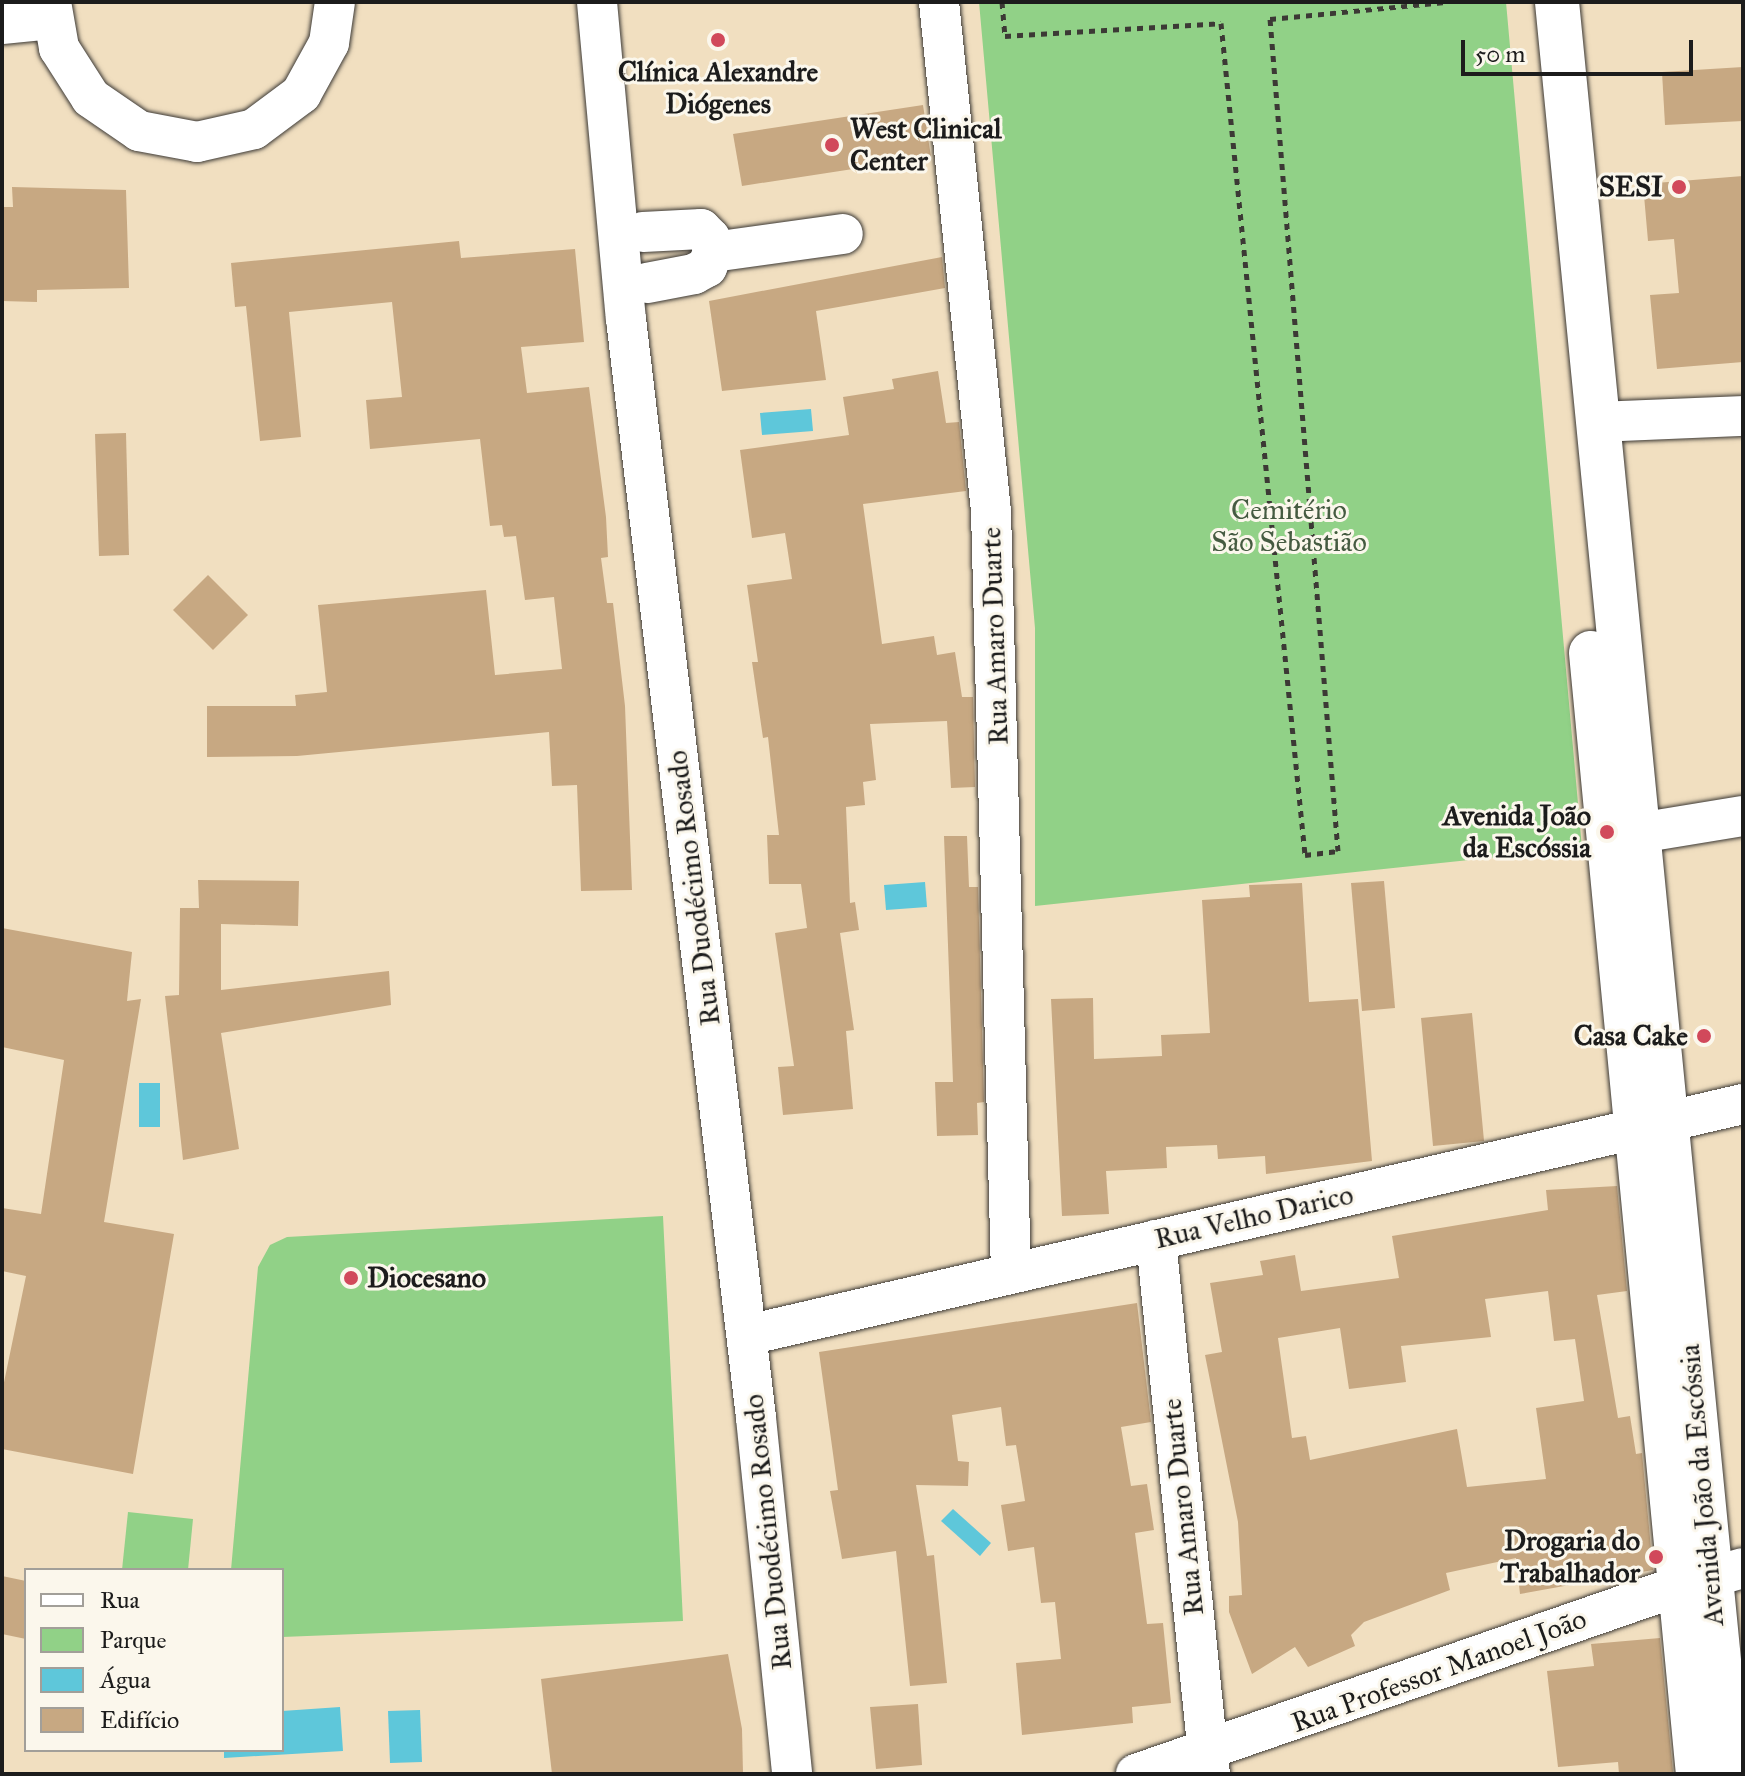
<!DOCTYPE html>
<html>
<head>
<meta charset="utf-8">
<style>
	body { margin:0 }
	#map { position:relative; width:1745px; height:1776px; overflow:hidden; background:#f1dfc0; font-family:"IM FELL Great Primer",serif }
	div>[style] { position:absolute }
	.green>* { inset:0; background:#91d187 }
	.water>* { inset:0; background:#5ec7da }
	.building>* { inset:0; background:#c7a882 }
	.path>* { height:5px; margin-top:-2.5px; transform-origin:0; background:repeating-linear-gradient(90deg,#3c3935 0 6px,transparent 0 12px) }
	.roads { filter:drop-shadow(0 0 2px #3c3935) drop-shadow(0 0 2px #3c3935) }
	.minor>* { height:40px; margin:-20px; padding:0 20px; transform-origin:20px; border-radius:20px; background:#fff }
	.major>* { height:44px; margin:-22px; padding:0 22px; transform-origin:22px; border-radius:22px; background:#fff }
	.dots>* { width:22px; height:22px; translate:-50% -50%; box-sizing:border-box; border:4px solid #fbf7ec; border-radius:50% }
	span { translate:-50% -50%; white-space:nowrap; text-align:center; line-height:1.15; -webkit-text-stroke:6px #fbf7ec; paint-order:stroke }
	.poi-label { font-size:28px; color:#1c1c1c; font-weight:700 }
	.left { translate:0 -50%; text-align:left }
	.right { translate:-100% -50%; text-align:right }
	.park-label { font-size:28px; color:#455b41 }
	.street-label { font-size:28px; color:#1c1c1c }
	.frame { position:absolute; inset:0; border:4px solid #1c1c1c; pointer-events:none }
	.legend { position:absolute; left:24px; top:1568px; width:260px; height:184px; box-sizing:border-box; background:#fbf7ec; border:2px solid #a29f99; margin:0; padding:10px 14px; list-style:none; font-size:24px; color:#1c1c1c }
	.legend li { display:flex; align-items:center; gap:16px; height:40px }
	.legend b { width:40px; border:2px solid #a29f99 }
	.scale { position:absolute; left:1461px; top:40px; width:232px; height:36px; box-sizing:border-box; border:4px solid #1c1c1c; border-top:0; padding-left:10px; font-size:24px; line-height:28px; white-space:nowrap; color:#1c1c1c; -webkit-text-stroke:6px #fbf7ec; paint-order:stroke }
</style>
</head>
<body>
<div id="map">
	<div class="green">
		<i style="clip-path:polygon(979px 2px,1506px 2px,1582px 848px,1035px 906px,1035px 628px)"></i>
		<i style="clip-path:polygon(663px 1216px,683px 1621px,282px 1637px,282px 1570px,231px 1570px,258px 1267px,270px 1245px,287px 1237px)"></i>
		<i style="clip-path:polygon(128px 1512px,193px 1519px,188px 1570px,122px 1570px)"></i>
	</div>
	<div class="water">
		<i style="clip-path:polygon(811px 409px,813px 431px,762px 435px,760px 413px)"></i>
		<i style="clip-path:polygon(925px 882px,927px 907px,886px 910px,884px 885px)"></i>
		<i style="clip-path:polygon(139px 1083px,160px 1083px,160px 1127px,139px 1127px)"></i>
		<i style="clip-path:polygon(953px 1509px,991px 1543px,980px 1556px,941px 1521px)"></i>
		<i style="clip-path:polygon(340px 1707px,343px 1751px,224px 1758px,224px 1750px,282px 1750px,282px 1711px)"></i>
		<i style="clip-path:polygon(420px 1710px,422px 1762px,390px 1763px,388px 1711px)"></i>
	</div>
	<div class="building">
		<i style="clip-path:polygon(1743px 67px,1743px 121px,1665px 125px,1662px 72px)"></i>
		<i style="clip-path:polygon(923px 105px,931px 157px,742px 186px,733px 134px)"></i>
		<i style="clip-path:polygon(1743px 176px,1743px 362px,1657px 369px,1650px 295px,1679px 293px,1674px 239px,1648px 241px,1643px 184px)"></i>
		<i style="clip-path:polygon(12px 187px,126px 190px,129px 288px,37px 290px,37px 302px,2px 301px,2px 207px,13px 207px)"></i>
		<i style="clip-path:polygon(459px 241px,461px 258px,575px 249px,584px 342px,521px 347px,527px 393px,589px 387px,606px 517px,608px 557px,601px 558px,607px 603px,613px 603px,625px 706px,632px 890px,581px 891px,577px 785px,552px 786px,549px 732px,297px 756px,207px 757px,207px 706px,296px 706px,295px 695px,327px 692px,318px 605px,486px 590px,495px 675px,562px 669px,554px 597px,525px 600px,516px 536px,504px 537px,502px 525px,490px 526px,480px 439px,370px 449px,366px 400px,402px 397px,392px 302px,289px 312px,301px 437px,260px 441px,246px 306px,235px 307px,231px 263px)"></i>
		<i style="clip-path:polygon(942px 257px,945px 288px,816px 311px,826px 380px,722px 391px,709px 301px)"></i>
		<i style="clip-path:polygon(938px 371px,946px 423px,959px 422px,966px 491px,863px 504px,882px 644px,934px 636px,937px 655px,955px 652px,962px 697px,973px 697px,975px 787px,951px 788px,947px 721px,870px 724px,876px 780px,863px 782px,865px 805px,846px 807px,850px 903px,855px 902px,859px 930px,840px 933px,854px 1030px,846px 1031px,853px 1109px,783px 1115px,778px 1067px,794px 1066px,775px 933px,807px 928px,801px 884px,769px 884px,767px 835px,779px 835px,768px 737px,763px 738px,752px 662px,758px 662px,747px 585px,792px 579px,785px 533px,752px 538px,740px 450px,849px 435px,843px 397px,894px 389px,892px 379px)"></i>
		<i style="clip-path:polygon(126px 433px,129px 555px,99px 556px,95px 434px)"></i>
		<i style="clip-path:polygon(208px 575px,248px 615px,213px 650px,173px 610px)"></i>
		<i style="clip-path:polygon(944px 836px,967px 836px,969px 887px,978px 887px,984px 1102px,977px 1103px,978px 1135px,937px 1136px,935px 1082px,953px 1082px)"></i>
		<i style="clip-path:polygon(198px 880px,299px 881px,298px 926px,221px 924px,221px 990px,389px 971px,391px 1005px,221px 1033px,239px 1149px,183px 1160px,165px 996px,179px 995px,180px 908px,199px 908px)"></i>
		<i style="clip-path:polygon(1384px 881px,1395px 1008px,1362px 1011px,1351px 883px)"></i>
		<i style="clip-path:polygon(1302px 883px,1309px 1002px,1358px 999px,1372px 1161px,1266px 1174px,1265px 1156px,1218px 1159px,1217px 1145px,1166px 1147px,1167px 1168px,1106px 1171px,1109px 1214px,1062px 1216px,1051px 999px,1093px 998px,1094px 1059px,1162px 1056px,1161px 1035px,1210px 1033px,1202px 900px,1250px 897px,1249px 885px)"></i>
		<i style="clip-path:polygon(2px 928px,132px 952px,127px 1001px,141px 999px,104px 1222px,174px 1234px,133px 1474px,2px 1449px,2px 1392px,26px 1276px,2px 1271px,2px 1208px,41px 1214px,64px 1060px,2px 1047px)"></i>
		<i style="clip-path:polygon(1472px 1013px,1484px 1141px,1433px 1146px,1421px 1018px)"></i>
		<i style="clip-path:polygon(evenodd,1617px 1186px,1627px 1291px,1597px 1295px,1618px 1418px,1630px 1416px,1636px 1454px,1642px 1453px,1653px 1570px,1520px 1594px,1516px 1558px,1446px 1573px,1450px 1590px,1364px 1622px,1351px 1635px,1355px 1646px,1308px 1667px,1295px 1647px,1252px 1674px,1229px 1612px,1229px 1596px,1242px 1595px,1238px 1522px,1205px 1355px,1222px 1352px,1210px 1283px,1263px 1275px,1260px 1261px,1295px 1255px,1301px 1291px,1399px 1278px,1392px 1236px,1548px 1210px,1546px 1190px,1617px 1186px,1548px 1291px,1554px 1341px,1575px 1339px,1584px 1401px,1536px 1408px,1546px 1479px,1467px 1487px,1457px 1429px,1310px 1460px,1306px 1436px,1292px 1438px,1278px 1338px,1340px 1328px,1349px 1389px,1406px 1382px,1401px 1346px,1491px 1337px,1485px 1299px,1548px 1291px)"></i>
		<i style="clip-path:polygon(1137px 1303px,1151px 1422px,1121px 1427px,1131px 1486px,1147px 1484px,1154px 1530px,1135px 1533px,1147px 1624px,1163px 1623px,1171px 1703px,1132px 1707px,1133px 1723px,1022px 1735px,1016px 1663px,1061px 1659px,1055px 1602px,1041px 1603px,1034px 1547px,1008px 1551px,1001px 1505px,1025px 1501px,1016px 1445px,1006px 1446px,1001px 1407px,952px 1415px,958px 1461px,969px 1462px,968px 1486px,916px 1485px,927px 1556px,934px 1555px,947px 1683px,910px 1686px,896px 1551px,842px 1559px,830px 1491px,838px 1490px,819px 1352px)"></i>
		<i style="clip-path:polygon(2px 1576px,26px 1581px,26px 1639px,2px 1634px)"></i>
		<i style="clip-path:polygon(1660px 1638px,1673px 1772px,1619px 1774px,1618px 1762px,1558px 1767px,1547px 1671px,1594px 1666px,1591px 1644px)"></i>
		<i style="clip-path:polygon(728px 1654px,742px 1729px,743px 1774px,552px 1774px,541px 1679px)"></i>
		<i style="clip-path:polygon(918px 1704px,922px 1765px,876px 1769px,870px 1707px)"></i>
	</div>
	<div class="path">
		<i style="left:1002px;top:2px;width:34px;rotate:85deg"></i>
		<i style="left:1005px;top:36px;width:216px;rotate:-3.4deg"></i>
		<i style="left:1221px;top:23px;width:836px;rotate:84.23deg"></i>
		<i style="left:1305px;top:855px;width:33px;rotate:-7deg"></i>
		<i style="left:1338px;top:851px;width:835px;rotate:-94.67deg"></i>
		<i style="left:1270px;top:19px;width:176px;rotate:-5.5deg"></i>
	</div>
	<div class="roads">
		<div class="minor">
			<i style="left:51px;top:2px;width:47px;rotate:80.1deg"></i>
			<i style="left:59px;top:48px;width:59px;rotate:57.4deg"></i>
			<i style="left:91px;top:98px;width:58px;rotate:34.5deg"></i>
			<i style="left:139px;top:131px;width:59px;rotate:10.7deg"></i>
			<i style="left:197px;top:142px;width:58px;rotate:-12.8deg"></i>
			<i style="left:254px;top:129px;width:59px;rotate:-36.7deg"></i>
			<i style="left:301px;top:94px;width:58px;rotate:-61.2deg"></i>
			<i style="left:329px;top:43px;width:41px;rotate:-81.7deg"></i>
			<i style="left:597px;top:2px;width:318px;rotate:84.8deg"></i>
			<i style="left:626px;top:319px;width:1107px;rotate:83.25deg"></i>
			<i style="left:756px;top:1418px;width:358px;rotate:84.2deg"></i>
			<i style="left:939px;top:2px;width:512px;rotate:84.17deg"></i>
			<i style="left:991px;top:511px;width:762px;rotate:88.5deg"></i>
			<i style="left:2px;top:24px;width:50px;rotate:-5.7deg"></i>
			<i style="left:643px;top:232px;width:58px;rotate:-3deg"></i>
			<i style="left:701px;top:229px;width:13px;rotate:45deg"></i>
			<i style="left:710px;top:238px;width:14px;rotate:78deg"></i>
			<i style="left:647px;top:283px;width:48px;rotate:-10.8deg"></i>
			<i style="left:694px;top:274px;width:15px;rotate:-28deg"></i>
			<i style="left:707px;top:267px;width:16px;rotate:-68deg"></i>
			<i style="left:713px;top:252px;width:131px;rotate:-7.9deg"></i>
			<i style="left:1599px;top:422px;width:144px;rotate:-2.4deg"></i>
			<i style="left:1639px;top:833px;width:105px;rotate:-9.3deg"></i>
			<i style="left:1156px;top:1240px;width:537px;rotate:84.23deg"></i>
			<i style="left:765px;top:1331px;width:1004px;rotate:-13.07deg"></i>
			<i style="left:1136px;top:1774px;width:575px;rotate:-19.1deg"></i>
			<i style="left:1679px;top:1586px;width:66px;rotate:-15.7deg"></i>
		</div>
		<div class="major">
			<i style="left:1557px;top:2px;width:1780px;rotate:84.42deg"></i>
			<i style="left:1591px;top:653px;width:1126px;rotate:84.55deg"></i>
		</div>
	</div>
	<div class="dots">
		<i style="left:718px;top:40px;background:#d1495b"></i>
		<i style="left:832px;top:145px;background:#d1495b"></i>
		<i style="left:1679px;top:187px;background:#d1495b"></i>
		<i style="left:1607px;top:832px;background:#d1495b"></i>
		<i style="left:1704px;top:1036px;background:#d1495b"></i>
		<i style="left:351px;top:1278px;background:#d1495b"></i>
		<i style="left:1656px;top:1557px;background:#d1495b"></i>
	</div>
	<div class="poi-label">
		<span style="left:718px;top:88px">Clínica Alexandre<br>Diógenes</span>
		<span class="left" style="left:850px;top:145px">West Clinical<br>Center</span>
		<span class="right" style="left:1663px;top:187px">SESI</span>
		<span class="right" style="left:1591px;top:832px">Avenida João<br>da Escóssia</span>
		<span class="right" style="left:1688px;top:1036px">Casa Cake</span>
		<span class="left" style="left:367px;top:1278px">Diocesano</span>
		<span class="right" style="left:1640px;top:1557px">Drogaria do<br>Trabalhador</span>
	</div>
	<div class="park-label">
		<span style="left:1289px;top:526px">Cemitério<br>São Sebastião</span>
	</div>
	<div class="street-label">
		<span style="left:995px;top:636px;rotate:-92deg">Rua Amaro Duarte</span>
		<span style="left:694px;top:888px;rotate:-97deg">Rua Duodécimo Rosado</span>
		<span style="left:1254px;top:1217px;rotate:-13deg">Rua Velho Darico</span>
		<span style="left:1702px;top:1485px;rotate:-95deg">Avenida João da Escóssia</span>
		<span style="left:1183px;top:1507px;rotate:-96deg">Rua Amaro Duarte</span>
		<span style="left:768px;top:1532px;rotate:-96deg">Rua Duodécimo Rosado</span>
		<span style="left:1439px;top:1671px;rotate:-20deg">Rua Professor Manoel João</span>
	</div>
	<div class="frame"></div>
	<ul class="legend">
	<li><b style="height:10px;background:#fff"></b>Rua</li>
	<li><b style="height:22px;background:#91d187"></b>Parque</li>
	<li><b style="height:22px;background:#5ec7da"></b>Água</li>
	<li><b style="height:22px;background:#c7a882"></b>Edifício</li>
	</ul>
	<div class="scale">50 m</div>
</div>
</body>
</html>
